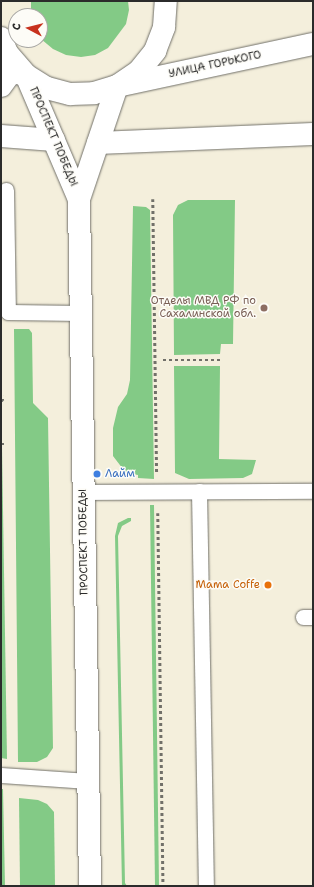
<!DOCTYPE html>
<html>
<head>
<meta charset="utf-8">
<style>
	body { margin:0 }
	#map { position:relative; width:314px; height:887px; overflow:hidden; background:#f4efdc; font-family:"Shantell Sans",sans-serif }
	div>[style] { position:absolute }
	.green>* { inset:0; background:#83ca86 }
	.path>* { height:2.5px; margin-top:-1.25px; transform-origin:0; background:repeating-linear-gradient(90deg,#717069 0 3px,transparent 0 6px) }
	.roads { filter:drop-shadow(0 0 1px #717069) drop-shadow(0 0 1px #717069) }
	.service>* { height:15px; margin:-7.5px; padding:0 7.5px; transform-origin:7.5px; border-radius:7.5px; background:#fff }
	.minor>* { height:22px; margin:-11px; padding:0 11px; transform-origin:11px; border-radius:11px; background:#fff }
	.secondary>* { height:22px; margin:-11px; padding:0 11px; transform-origin:11px; border-radius:11px; background:#fff }
	.primary>* { height:22px; margin:-11px; padding:0 11px; transform-origin:11px; border-radius:11px; background:#fff }
	.dots>* { width:11px; height:11px; translate:-50% -50%; box-sizing:border-box; border:2px solid #fdfcf7; border-radius:50% }
	span { translate:-50% -50%; white-space:nowrap; text-align:center; line-height:1.15; -webkit-text-stroke:3px #fdfcf7; paint-order:stroke }
	.street-label { font-size:11px; color:#2b2b2b }
	.education-label { font-size:11px; color:#785e54 }
	.right { translate:-100% -50%; text-align:right }
	.shop-label { font-size:11px; color:#366cbe }
	.left { translate:0 -50%; text-align:left }
	.food-label { font-size:11px; color:#c56008 }
	.frame { position:absolute; inset:0; border:2px solid #2b2b2b; pointer-events:none }
	.north { position:absolute; left:8px; top:8px; width:40px; height:40px; box-sizing:border-box; background:#fdfcf7; border:1px solid #a9a8a5; border-radius:50%; rotate:277deg; font-size:11px; font-weight:700; line-height:16px; text-align:center; color:#2b2b2b }
	.north::after { content:''; display:block; margin:auto; width:14px; height:18px; background:#c8321e; clip-path:polygon(50% 0,100% 100%,50% 72%,0 100%) }
</style>
</head>
<body>
<div id="map">
	<div class="green">
		<i style="clip-path:polygon(31px 1px,128px 1px,129px 10px,126px 24px,108px 48px,95px 55px,81px 57px,66px 55px,53px 49px,41px 39px,40px 16px,31px 16px)"></i>
		<i style="clip-path:polygon(188px 200px,235px 200px,233px 344px,221px 344px,220px 354px,174px 355px,173px 215px,178px 205px)"></i>
		<i style="clip-path:polygon(133px 206px,146px 207px,150px 210px,154px 479px,138px 478px,138px 475px,126px 473px,113px 456px,113px 428px,118px 407px,127px 394px,130px 380px)"></i>
		<i style="clip-path:polygon(14px 329px,29px 329px,32px 333px,33px 403px,48px 418px,53px 748px,47px 757px,37px 762px,18px 762px)"></i>
		<i style="clip-path:polygon(174px 366px,220px 366px,219px 459px,256px 460px,252px 474px,243px 478px,189px 479px,175px 473px)"></i>
		<i style="clip-path:polygon(1px 447px,2px 447px,7px 759px,1px 758px)"></i>
		<i style="clip-path:polygon(150px 505px,154px 505px,159px 886px,155px 886px)"></i>
		<i style="clip-path:polygon(128px 518px,131px 518px,131px 521px,122px 526px,118px 536px,125px 883px,127px 886px,122px 886px,115px 536px,118px 523px)"></i>
		<i style="clip-path:polygon(1px 789px,3px 789px,5px 886px,1px 886px)"></i>
		<i style="clip-path:polygon(19px 798px,38px 800px,47px 804px,54px 812px,55px 886px,20px 886px)"></i>
	</div>
	<div class="path">
		<i style="left:153px;top:199px;width:273px;rotate:89.2deg"></i>
		<i style="left:163px;top:360px;width:58px"></i>
		<i style="left:1px;top:401px;width:6px;rotate:-51deg"></i>
		<i style="left:1px;top:444px;width:5px"></i>
		<i style="left:158px;top:513px;width:373px;rotate:89.2deg"></i>
	</div>
	<div class="roads">
		<div class="service">
			<i style="left:6px;top:190px;width:122px;rotate:89.1deg"></i>
			<i style="left:8px;top:312px;width:73px;rotate:0.8deg"></i>
			<i style="left:199px;top:491px;width:395px;rotate:89deg"></i>
			<i style="left:84px;top:492px;width:229px;rotate:-0.3deg"></i>
			<i style="left:303px;top:617px;width:10px"></i>
			<i style="left:1px;top:775px;width:87px;rotate:3.9deg"></i>
		</div>
		<div class="minor">
			<i style="left:1px;top:86px;width:17px;rotate:-54deg"></i>
			<i style="left:1px;top:136px;width:53px;rotate:4.3deg"></i>
			<i style="left:98px;top:143px;width:215px;rotate:-2.4deg"></i>
		</div>
		<div class="secondary">
			<i style="left:1px;top:70px;width:25px;rotate:11deg"></i>
			<i style="left:117px;top:86px;width:200px;rotate:-12.1deg"></i>
		</div>
		<div class="primary">
			<i style="left:1px;top:38px;width:16px;rotate:68deg"></i>
			<i style="left:7px;top:53px;width:29px;rotate:49deg"></i>
			<i style="left:26px;top:75px;width:25px;rotate:32deg"></i>
			<i style="left:47px;top:88px;width:24px;rotate:15deg"></i>
			<i style="left:70px;top:94px;width:24px;rotate:-2deg"></i>
			<i style="left:94px;top:93px;width:24px;rotate:-17deg"></i>
			<i style="left:117px;top:86px;width:27px;rotate:-34deg"></i>
			<i style="left:139px;top:71px;width:26px;rotate:-51deg"></i>
			<i style="left:155px;top:51px;width:26px;rotate:-69deg"></i>
			<i style="left:164px;top:27px;width:26px;rotate:-86deg"></i>
			<i style="left:26px;top:75px;width:135px;rotate:66.9deg"></i>
			<i style="left:90px;top:886px;width:687px;rotate:-90.92deg"></i>
			<i style="left:79px;top:199px;width:119px;rotate:-71.4deg"></i>
		</div>
	</div>
	<div class="dots">
		<i style="left:264px;top:308px;background:#8d6e63"></i>
		<i style="left:97px;top:474px;background:#3f7fe0"></i>
		<i style="left:268px;top:585px;background:#e8710a"></i>
	</div>
	<div class="street-label">
		<span style="left:215px;top:65px;rotate:-12deg">УЛИЦА ГОРЬКОГО</span>
		<span style="left:53px;top:137px;rotate:67deg">ПРОСПЕКТ ПОБЕДЫ</span>
		<span style="left:84px;top:542px;rotate:-91deg">ПРОСПЕКТ ПОБЕДЫ</span>
	</div>
	<div class="education-label">
		<span class="right" style="left:256px;top:308px">Отделы МВД РФ по<br>Сахалинской обл.</span>
	</div>
	<div class="shop-label">
		<span class="left" style="left:105px;top:474px">Лайм</span>
	</div>
	<div class="food-label">
		<span class="right" style="left:260px;top:585px">Mama Coffe</span>
	</div>
	<div class="frame"></div>
	<div class="north">С</div>
</div>
</body>
</html>
